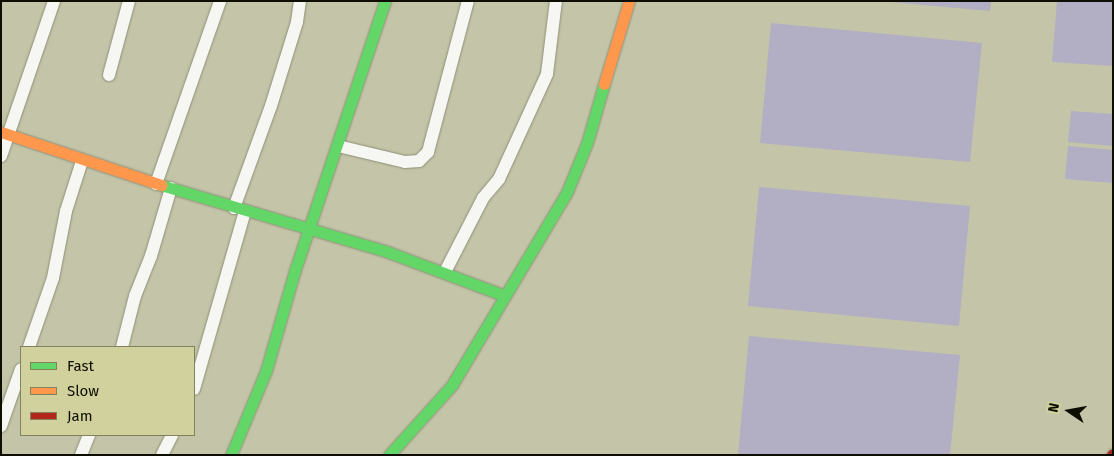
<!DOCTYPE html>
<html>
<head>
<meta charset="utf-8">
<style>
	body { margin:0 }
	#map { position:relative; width:1114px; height:456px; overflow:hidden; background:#c4c5a8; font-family:"Fira Sans",sans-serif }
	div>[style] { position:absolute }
	.green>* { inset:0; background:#b2aec4 }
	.roads { filter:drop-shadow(0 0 1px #8f9079) drop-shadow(0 0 1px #8f9079) }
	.street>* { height:12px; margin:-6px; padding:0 6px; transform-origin:6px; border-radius:6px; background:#f6f6f2 }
	.fast>* { height:11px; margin:-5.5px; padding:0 5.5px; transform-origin:5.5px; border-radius:5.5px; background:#63d668 }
	.slow>* { height:11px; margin:-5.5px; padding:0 5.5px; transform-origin:5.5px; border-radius:5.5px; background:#ff974d }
	.jam>* { height:11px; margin:-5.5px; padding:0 5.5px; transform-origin:5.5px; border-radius:5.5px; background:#b3261e }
	span { translate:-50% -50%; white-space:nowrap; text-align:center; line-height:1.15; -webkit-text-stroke:5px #d0d19c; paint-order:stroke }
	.frame { position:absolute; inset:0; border:2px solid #0d0d00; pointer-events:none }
	.legend { position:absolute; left:20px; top:346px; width:175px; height:90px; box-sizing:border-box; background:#d0d19c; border:1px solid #82835e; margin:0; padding:6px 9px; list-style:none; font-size:15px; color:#0d0d00 }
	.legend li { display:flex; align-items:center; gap:10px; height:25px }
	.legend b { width:25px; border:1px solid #82835e }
	.north { position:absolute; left:1044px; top:386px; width:50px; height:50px; -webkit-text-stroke:4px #d0d19c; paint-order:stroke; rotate:282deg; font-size:14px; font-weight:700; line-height:20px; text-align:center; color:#0d0d00 }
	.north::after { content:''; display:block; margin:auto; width:18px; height:22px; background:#0d0d00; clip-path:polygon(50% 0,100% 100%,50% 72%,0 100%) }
</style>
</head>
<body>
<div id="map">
	<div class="green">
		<i style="clip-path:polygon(879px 1px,991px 1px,990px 11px)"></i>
		<i style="clip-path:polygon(1057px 1px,1113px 1px,1113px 66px,1052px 62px)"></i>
		<i style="clip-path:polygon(771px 23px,982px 43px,970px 162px,760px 143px)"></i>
		<i style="clip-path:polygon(1071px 111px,1113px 114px,1113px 146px,1068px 142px)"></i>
		<i style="clip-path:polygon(1068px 146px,1113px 150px,1113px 183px,1065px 179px)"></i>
		<i style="clip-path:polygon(759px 187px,970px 206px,959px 326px,748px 306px)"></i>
		<i style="clip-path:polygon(749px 336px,960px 355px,950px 455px,738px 455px)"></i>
	</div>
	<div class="roads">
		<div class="street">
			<i style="left:109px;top:75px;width:77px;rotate:-74.9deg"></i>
			<i style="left:338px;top:146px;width:69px;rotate:13.4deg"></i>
			<i style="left:405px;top:162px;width:14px;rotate:-4deg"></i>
			<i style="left:419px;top:161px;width:13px;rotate:-45deg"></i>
			<i style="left:428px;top:152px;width:156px;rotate:-75.2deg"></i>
			<i style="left:1px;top:156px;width:164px;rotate:-71.1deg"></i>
			<i style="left:156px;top:184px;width:194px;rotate:-70.7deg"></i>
			<i style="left:234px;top:208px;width:109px;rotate:-70.1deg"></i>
			<i style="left:271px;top:106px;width:88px;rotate:-72.8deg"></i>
			<i style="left:297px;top:22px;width:21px;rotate:-82deg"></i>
			<i style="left:445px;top:272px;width:83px;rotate:-62.8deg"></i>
			<i style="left:483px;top:198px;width:25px;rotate:-50deg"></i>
			<i style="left:499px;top:179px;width:115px;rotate:-65.4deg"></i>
			<i style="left:547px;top:74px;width:74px;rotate:-83deg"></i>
			<i style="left:29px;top:347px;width:73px;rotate:-70.8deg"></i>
			<i style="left:53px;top:278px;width:68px;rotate:-79deg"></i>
			<i style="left:66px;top:211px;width:52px;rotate:-72.3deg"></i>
			<i style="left:122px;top:347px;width:53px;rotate:-75.7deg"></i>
			<i style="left:135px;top:296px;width:43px;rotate:-68.2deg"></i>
			<i style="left:151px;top:256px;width:71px;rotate:-73.6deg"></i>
			<i style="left:194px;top:389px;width:185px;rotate:-74deg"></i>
			<i style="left:1px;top:426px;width:60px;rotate:-70.7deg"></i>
			<i style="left:81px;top:455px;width:22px;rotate:-68deg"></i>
			<i style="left:162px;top:455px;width:22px;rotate:-63deg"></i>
		</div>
		<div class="fast">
			<i style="left:161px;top:185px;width:237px;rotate:16.4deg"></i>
			<i style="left:388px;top:252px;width:123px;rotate:20.5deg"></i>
			<i style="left:231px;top:455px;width:91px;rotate:-67.4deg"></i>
			<i style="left:266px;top:371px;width:105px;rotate:-74deg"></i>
			<i style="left:295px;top:270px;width:284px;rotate:-71.5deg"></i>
			<i style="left:389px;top:455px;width:94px;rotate:-48deg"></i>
			<i style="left:452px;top:385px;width:225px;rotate:-59.2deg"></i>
			<i style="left:567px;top:192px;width:53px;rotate:-67.8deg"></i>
			<i style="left:587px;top:143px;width:61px;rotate:-73.9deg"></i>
		</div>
		<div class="slow">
			<i style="left:604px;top:84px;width:87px;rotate:-73.2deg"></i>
			<i style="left:1px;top:132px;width:169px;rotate:18.3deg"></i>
		</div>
		<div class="jam">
			<i style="left:1112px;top:455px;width:1px;rotate:-45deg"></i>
		</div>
	</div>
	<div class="frame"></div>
	<ul class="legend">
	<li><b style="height:6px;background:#63d668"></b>Fast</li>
	<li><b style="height:6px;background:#ff974d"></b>Slow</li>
	<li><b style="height:6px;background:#b3261e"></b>Jam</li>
	</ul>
	<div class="north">N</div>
</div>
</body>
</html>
